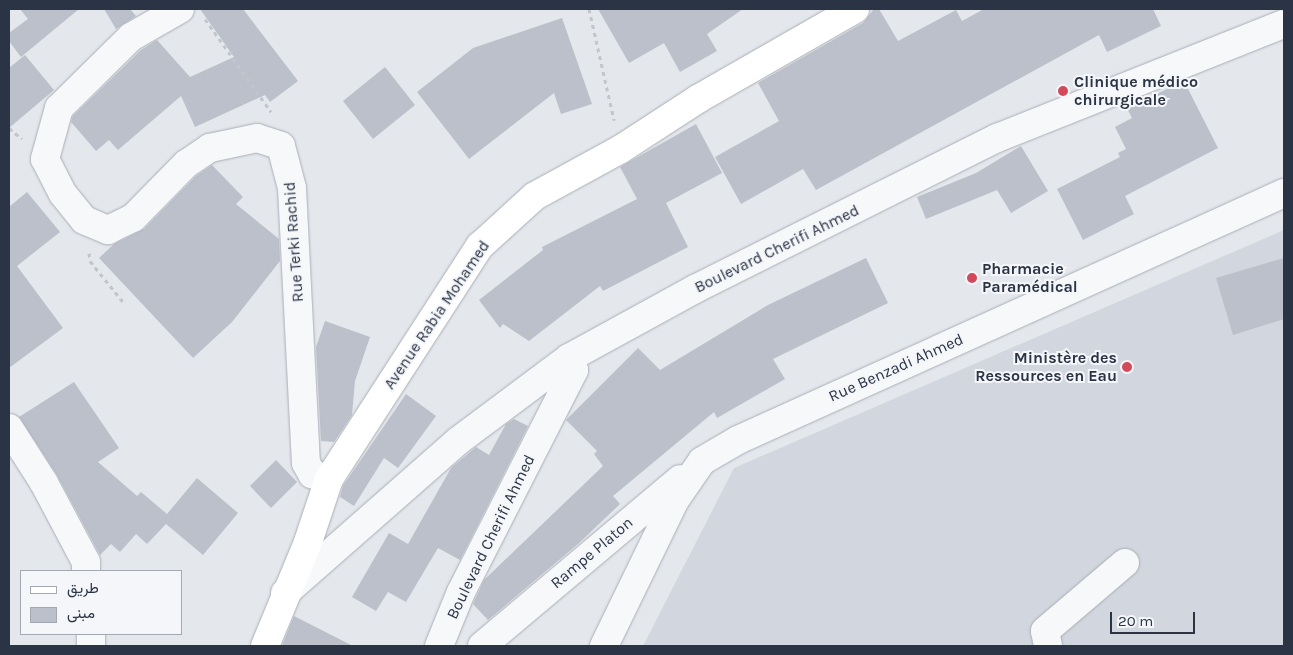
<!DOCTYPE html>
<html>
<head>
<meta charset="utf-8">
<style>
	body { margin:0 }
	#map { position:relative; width:1293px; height:655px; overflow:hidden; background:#e4e7ec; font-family:Karla,Vazirmatn,sans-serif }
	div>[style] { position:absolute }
	.built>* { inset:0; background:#d2d6de }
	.building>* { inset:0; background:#bbc0ca }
	.path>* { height:3px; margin-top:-1.5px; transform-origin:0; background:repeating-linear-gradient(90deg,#c2c5cb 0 4px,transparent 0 8px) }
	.roads { filter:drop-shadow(0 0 1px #a9aeb7) drop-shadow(0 0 1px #a9aeb7) }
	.minor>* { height:28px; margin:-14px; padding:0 14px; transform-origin:14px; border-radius:14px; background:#f7f8fa }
	.major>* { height:28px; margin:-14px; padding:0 14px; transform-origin:14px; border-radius:14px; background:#fff }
	.dots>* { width:14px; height:14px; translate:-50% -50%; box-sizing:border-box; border:2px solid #f4f6f9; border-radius:50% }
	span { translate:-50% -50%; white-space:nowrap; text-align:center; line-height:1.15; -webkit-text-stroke:4px #f4f6f9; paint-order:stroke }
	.poi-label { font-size:16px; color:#2b3445; font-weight:700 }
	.left { translate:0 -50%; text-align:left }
	.right { translate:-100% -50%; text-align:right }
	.street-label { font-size:16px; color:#2b3445 }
	.frame { position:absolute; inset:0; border:10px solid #2b3445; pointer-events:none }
	.legend { position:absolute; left:20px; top:570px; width:162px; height:65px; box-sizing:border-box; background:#f4f6f9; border:1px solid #a4a8b1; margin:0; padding:6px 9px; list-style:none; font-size:15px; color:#2b3445 }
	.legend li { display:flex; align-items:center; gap:10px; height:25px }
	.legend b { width:25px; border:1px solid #a4a8b1 }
	.scale { position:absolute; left:1110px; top:612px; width:85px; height:22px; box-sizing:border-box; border:2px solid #2b3445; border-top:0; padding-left:6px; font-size:15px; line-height:18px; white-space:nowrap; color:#2b3445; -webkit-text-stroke:4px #f4f6f9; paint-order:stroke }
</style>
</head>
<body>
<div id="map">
	<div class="built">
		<i style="clip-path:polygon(1284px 230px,1284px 646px,643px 646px,734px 468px)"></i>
	</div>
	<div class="building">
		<i style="clip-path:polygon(20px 9px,79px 9px,21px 57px,9px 41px,9px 33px,28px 19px)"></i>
		<i style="clip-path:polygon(104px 9px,130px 9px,136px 16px,116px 29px)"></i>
		<i style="clip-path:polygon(200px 9px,243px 9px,298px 81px,270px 102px,265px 95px,195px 127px,181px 96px,118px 150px,109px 140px,96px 151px,71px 122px,73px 116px,141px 50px,157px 40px,190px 77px,234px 57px)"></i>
		<i style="clip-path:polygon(598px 9px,743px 9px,707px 34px,717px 51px,680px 72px,664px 43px,629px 63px)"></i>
		<i style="clip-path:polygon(874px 9px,879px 9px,898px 41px,956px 10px,962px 21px,984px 9px,1153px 9px,1161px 26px,1107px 52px,1099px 35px,816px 190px,803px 169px,741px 204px,715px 157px,779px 121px,758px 83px,863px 23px)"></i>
		<i style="clip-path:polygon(562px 18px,592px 104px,561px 114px,554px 93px,469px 159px,417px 92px,473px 48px)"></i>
		<i style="clip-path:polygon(25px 55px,54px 90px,9px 128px,9px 68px)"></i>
		<i style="clip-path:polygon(385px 67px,415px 105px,373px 139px,343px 101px)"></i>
		<i style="clip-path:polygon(1184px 81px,1218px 148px,1125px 196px,1134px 214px,1083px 240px,1057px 189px,1120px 157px,1118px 153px,1126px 149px,1115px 127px,1132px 118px,1127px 108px)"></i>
		<i style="clip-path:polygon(696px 124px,722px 173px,666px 203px,688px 247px,603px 291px,600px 286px,529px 341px,503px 324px,500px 328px,479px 300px,543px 250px,542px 247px,637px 199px,620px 167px)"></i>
		<i style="clip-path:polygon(1021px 146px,1048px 191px,1011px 213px,997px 190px,926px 219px,917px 197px,976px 173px)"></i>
		<i style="clip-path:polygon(212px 165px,243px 197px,236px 204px,279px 239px,280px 261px,232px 322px,193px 358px,99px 258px,114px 244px,144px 229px,196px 176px)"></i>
		<i style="clip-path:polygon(27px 192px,60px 232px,17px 266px,63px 328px,9px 368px,9px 207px)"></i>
		<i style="clip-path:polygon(866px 258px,888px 303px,773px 359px,785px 379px,717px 418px,714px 412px,613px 496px,620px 504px,579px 543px,488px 620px,473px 604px,484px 580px,603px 466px,594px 454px,597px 451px,566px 420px,638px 348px,660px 370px,768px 305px)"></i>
		<i style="clip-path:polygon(1284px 258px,1284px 319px,1233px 335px,1216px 278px)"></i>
		<i style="clip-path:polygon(325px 321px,370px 337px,355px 381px,352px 415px,334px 442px,321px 441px,316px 347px)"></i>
		<i style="clip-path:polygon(74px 382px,119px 448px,98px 462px,137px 496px,141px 492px,167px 514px,197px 478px,238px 513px,203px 555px,166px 524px,147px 544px,136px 534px,120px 552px,111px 544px,100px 555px,57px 475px,19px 417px)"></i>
		<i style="clip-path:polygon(406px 394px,436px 416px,398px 468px,384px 458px,354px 506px,340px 497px,343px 486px)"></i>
		<i style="clip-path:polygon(514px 419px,528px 426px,460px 560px,438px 548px,406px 602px,388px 592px,376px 611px,352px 597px,389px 533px,408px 544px,451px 468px,476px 447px,489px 455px,506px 424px)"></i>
		<i style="clip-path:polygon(276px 460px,297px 482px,271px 508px,250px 486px)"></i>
		<i style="clip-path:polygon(294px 616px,353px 646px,282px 646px)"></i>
	</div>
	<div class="path">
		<i style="left:589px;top:9px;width:114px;rotate:77.3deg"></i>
		<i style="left:205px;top:19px;width:114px;rotate:54.6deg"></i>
		<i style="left:9px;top:128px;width:17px;rotate:40deg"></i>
		<i style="left:89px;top:253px;width:8px;rotate:83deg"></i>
		<i style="left:90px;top:261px;width:54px;rotate:51deg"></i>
	</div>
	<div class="roads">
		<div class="minor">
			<i style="left:180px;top:9px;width:56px;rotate:150.3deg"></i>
			<i style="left:131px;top:37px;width:101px;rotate:135.4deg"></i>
			<i style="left:59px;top:108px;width:53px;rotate:105.4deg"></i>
			<i style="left:45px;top:159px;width:39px;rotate:63deg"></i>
			<i style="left:63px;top:194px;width:33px;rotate:51deg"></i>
			<i style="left:84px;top:220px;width:26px;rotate:23deg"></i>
			<i style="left:108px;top:230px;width:28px;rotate:-26deg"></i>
			<i style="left:133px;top:218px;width:76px;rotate:-45.5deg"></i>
			<i style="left:186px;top:164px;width:29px;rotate:-34deg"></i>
			<i style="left:210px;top:148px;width:48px;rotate:-12deg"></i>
			<i style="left:257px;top:138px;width:25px;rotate:18deg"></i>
			<i style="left:281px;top:146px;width:43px;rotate:75.3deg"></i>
			<i style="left:292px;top:188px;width:275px;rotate:87.1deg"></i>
			<i style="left:306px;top:463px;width:13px;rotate:61deg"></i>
			<i style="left:312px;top:474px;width:18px;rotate:16deg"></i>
			<i style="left:9px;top:428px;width:65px;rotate:57.5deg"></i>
			<i style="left:44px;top:483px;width:89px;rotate:62deg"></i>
			<i style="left:86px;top:562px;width:9px;rotate:90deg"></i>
			<i style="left:285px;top:593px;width:230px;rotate:-41.3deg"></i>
			<i style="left:458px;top:441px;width:139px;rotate:-36.8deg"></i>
			<i style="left:91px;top:634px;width:12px;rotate:90deg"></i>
			<i style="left:439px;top:646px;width:58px;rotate:-67.8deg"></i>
			<i style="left:461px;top:592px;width:249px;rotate:-63deg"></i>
			<i style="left:574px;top:370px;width:13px;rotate:-113deg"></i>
			<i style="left:569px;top:358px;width:144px;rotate:-28.7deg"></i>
			<i style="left:695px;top:289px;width:338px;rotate:-26.6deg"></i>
			<i style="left:997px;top:138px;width:309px;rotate:-21.7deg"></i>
			<i style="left:482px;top:646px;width:259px;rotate:-40.1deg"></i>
			<i style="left:604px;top:646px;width:162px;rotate:-64.1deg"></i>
			<i style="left:675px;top:500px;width:47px;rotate:-55.3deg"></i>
			<i style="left:702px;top:461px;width:42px;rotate:-30.3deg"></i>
			<i style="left:738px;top:440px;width:599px;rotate:-24.34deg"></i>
			<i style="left:1048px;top:646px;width:15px;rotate:-101deg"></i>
			<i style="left:1045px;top:631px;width:105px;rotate:-40.4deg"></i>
		</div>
		<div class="major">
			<i style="left:265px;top:646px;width:113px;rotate:-67.5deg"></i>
			<i style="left:308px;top:542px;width:66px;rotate:-71.6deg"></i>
			<i style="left:329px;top:479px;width:278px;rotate:-57.1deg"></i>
			<i style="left:480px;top:246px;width:74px;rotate:-42.3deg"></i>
			<i style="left:535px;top:196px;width:98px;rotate:-28.7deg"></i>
			<i style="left:621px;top:149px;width:92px;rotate:-33deg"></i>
			<i style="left:698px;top:99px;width:181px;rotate:-29.8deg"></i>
		</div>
	</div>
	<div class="dots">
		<i style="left:1063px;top:91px;background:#d1495b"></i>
		<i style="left:972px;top:278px;background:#d1495b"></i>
		<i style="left:1127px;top:367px;background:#d1495b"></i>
	</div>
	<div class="poi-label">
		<span class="left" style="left:1074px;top:91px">Clinique médico<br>chirurgicale</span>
		<span class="left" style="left:982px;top:278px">Pharmacie<br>Paramédical</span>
		<span class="right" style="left:1117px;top:367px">Ministère des<br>Ressources en Eau</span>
	</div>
	<div class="street-label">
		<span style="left:294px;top:242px;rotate:-94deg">Rue Terki Rachid</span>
		<span style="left:777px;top:249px;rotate:-26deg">Boulevard Cherifi Ahmed</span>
		<span style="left:437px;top:315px;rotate:-56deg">Avenue Rabia Mohamed</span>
		<span style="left:896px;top:368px;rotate:-24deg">Rue Benzadi Ahmed</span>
		<span style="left:491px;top:537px;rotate:-64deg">Boulevard Cherifi Ahmed</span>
		<span style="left:592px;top:553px;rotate:-40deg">Rampe Platon</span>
	</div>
	<div class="frame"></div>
	<ul class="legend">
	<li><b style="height:6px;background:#fff"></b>طريق</li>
	<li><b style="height:14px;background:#bbc0ca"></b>مبنى</li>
	</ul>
	<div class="scale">20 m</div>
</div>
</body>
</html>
